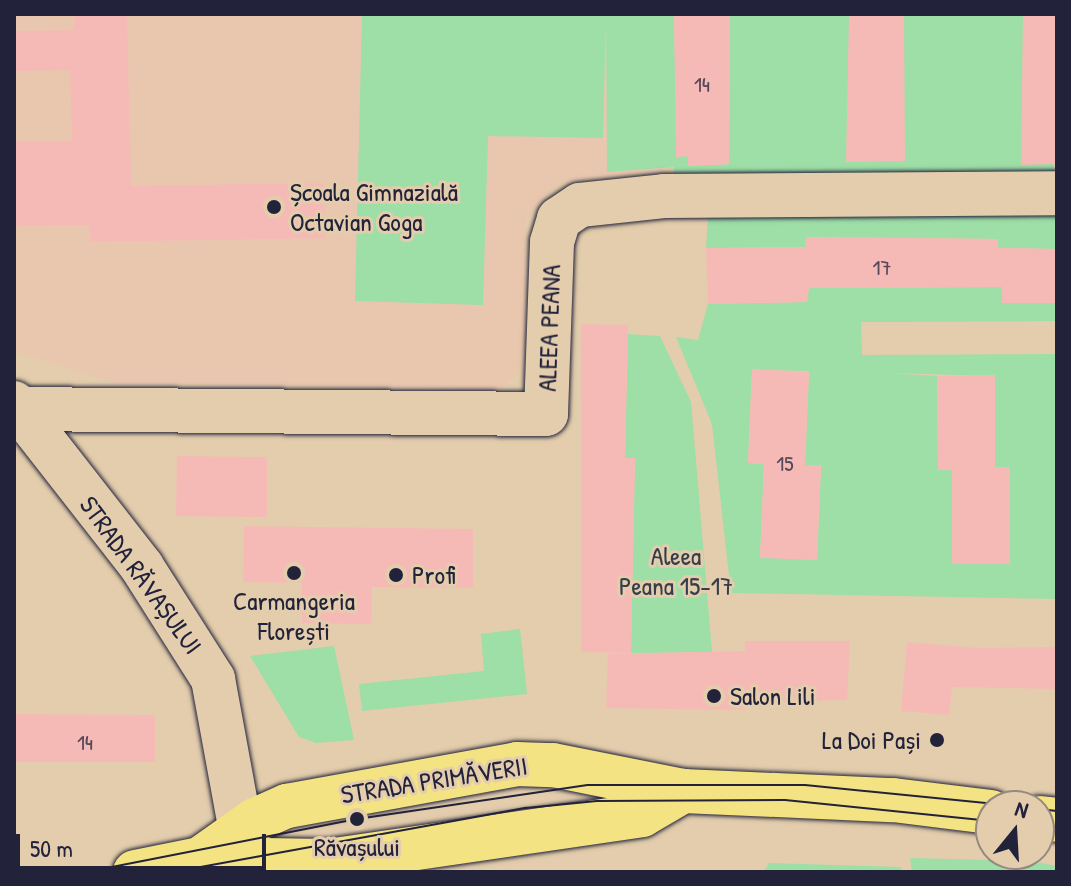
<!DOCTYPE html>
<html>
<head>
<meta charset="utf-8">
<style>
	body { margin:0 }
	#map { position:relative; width:1071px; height:886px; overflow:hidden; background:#e3cdac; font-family:"Patrick Hand",sans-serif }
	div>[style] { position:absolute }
	.built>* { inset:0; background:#e9c7af }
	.green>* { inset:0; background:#9edea7 }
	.building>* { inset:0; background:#f6bab6 }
	.roads { filter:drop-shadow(0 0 2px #22223b) drop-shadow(0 0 2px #22223b) }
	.minor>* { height:44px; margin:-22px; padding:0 22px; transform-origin:22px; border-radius:22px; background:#e3cdac }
	.major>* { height:44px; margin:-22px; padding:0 22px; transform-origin:22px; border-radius:22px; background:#f4e382 }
	.tram>* { height:2px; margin:-1px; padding:0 1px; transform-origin:1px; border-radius:1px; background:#22223b }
	.dots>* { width:22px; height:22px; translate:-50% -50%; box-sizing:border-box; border:4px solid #e3cdac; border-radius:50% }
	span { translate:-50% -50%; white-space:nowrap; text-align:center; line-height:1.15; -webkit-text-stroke:6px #e3cdac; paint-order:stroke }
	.number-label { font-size:22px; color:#57485a }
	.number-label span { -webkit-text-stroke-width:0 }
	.poi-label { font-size:26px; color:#22223b }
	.left { translate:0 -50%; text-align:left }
	.right { translate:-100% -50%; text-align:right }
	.street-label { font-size:26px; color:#22223b }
	.park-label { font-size:26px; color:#353e4b }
	.frame { position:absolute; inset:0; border:16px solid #22223b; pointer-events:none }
	.north { position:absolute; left:975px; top:790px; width:80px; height:80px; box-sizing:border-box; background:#e3cdac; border:2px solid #96897f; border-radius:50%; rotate:18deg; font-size:22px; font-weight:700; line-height:32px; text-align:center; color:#22223b }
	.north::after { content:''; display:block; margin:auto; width:28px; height:36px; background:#22223b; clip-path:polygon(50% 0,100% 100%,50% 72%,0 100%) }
	.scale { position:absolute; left:16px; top:834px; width:250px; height:36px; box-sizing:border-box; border:4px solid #22223b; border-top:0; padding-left:10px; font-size:24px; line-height:28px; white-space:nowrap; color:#22223b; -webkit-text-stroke:6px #e3cdac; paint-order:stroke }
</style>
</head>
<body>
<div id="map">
	<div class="built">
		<i style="clip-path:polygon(14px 14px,653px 14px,661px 171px,560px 182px,526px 218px,525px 348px,516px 376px,502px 389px,113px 383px,14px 351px)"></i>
	</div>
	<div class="green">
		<i style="clip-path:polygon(362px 14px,674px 14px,677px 157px,688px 156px,688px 166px,729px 164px,730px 14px,1023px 14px,1057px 182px,674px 178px,674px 167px,607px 172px,606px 16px,603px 138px,488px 136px,483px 305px,355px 301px)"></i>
		<i style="clip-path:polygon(709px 203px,1057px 209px,1057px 249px,998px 248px,998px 239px,807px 237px,805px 247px,706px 248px)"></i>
		<i style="clip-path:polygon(evenodd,1002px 287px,1002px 303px,1057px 303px,1057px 321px,861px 322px,862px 355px,1057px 354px,1057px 599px,731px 593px,712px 424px,676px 337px,698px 340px,708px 304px,806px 302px,809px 288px,1002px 287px,752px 370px,809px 371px,805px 465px,821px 466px,817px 560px,760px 557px,764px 464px,748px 463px,752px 370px,1002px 287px,887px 373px,995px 376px,995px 467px,1010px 468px,1010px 564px,952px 564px,952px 470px,938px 470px,937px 376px,887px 373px)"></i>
		<i style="clip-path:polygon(628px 334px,660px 336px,691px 402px,712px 652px,631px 653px,635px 459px,625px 458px)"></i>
		<i style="clip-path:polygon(520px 629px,527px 694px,362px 711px,359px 684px,484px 671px,481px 634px)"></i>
		<i style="clip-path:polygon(334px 646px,354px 740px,316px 743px,299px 737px,250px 656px)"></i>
		<i style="clip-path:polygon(910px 858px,1031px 861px,1057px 866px,1057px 872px,912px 872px)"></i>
		<i style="clip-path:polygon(769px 863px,901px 867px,901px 872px,763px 872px)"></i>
	</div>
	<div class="building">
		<i style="clip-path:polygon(74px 14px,127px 14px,131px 186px,324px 183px,325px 238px,90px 242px,90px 225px,14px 226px,14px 142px,72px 141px,70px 70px,14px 71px,14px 31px,74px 30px)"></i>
		<i style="clip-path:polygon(674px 14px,730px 14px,729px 164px,688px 166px,688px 156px,676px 157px)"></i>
		<i style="clip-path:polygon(849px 14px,904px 14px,905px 161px,846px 162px)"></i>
		<i style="clip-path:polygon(1023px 14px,1057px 14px,1057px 164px,1021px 165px)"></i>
		<i style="clip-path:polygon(806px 237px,998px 239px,998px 248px,1057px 249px,1057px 303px,1002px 303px,1002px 287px,809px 288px,807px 302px,708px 304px,706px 248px,805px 247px)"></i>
		<i style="clip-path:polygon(581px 324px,628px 325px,625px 458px,635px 458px,631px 653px,581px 652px)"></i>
		<i style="clip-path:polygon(752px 369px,809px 372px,805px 465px,821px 465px,817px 560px,760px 558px,764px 464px,748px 463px)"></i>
		<i style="clip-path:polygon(995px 375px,995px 467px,1010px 467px,1010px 564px,952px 564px,952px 470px,938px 470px,937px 376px)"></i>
		<i style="clip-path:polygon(177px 456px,267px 457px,267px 517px,176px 516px)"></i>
		<i style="clip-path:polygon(244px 526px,473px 529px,473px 588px,372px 587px,371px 624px,302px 623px,302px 583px,243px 582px)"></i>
		<i style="clip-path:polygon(745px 641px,850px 641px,847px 700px,745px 702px,745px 710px,606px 708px,608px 654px,745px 651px)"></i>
		<i style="clip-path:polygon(907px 642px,977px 648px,1057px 647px,1057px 689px,952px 687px,949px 715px,901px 711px)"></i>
		<i style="clip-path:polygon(15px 714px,155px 715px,155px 762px,14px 762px)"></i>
	</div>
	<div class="roads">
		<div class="minor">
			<i style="left:14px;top:403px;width:208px;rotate:52deg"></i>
			<i style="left:142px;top:567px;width:133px;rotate:57.6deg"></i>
			<i style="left:213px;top:679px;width:182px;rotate:79.6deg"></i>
			<i style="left:18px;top:409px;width:528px;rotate:0.54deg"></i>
			<i style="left:546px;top:414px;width:172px;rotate:-88deg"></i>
			<i style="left:552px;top:242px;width:24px;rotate:-73deg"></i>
			<i style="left:559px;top:219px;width:25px;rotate:-34deg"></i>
			<i style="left:580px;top:205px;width:84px;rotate:-6.1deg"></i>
			<i style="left:664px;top:196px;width:393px;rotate:-0.4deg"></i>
		</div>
		<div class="major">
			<i style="left:1039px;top:818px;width:18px;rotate:6deg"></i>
			<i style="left:200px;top:859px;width:67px;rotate:-35.3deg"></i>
			<i style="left:255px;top:820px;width:35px;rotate:-24deg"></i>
			<i style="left:287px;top:806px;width:234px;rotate:-10.3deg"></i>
			<i style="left:517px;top:764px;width:36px;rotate:2deg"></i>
			<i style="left:553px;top:765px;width:133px;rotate:11.3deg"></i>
			<i style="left:683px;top:791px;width:210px;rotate:2.5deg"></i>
			<i style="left:893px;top:800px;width:99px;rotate:7deg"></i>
			<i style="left:135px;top:872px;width:66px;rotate:-11.3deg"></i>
			<i style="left:200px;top:859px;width:128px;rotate:0.9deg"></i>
			<i style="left:328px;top:861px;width:317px;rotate:-8.3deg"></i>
			<i style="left:642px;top:815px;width:48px;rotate:-30.3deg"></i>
		</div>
	</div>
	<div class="tram">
		<i style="left:1039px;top:809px;width:18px;rotate:6deg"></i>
		<i style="left:1039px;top:827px;width:18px;rotate:6deg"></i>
		<i style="left:86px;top:872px;width:276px;rotate:-11.1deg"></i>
		<i style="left:357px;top:819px;width:233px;rotate:-8.4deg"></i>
		<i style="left:588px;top:785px;width:217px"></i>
		<i style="left:805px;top:785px;width:212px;rotate:5.7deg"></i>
		<i style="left:173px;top:872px;width:359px;rotate:-10.3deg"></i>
		<i style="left:526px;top:808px;width:71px;rotate:-5.6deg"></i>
		<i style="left:597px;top:801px;width:188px;rotate:-0.3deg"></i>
		<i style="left:785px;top:800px;width:207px;rotate:5.8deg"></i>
	</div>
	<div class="dots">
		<i style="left:274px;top:207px;background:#22223b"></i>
		<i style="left:294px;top:573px;background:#22223b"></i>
		<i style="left:396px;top:575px;background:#22223b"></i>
		<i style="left:714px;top:696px;background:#22223b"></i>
		<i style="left:937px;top:740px;background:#22223b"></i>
		<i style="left:357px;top:819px;background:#22223b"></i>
	</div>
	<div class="number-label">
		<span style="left:702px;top:85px">14</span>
		<span style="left:882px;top:268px">17</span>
		<span style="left:785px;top:464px">15</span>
		<span style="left:85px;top:743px">14</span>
	</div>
	<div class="poi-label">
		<span class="left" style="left:290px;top:207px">Școala Gimnazială<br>Octavian Goga</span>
		<span class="left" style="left:412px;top:575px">Profi</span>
		<span style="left:294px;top:616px">Carmangeria<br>Florești</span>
		<span class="left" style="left:730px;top:696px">Salon Lili</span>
		<span class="right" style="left:921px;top:740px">La Doi Pași</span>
		<span style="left:357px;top:847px">Răvașului</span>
	</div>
	<div class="street-label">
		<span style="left:549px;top:328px;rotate:-88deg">ALEEA PEANA</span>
		<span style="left:141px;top:575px;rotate:54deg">STRADA RĂVAȘULUI</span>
		<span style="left:434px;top:780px;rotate:-9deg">STRADA PRIMĂVERII</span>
	</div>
	<div class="park-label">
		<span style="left:676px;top:571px">Aleea<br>Peana 15-17</span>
	</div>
	<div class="frame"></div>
	<div class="north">N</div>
	<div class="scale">50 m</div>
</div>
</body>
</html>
